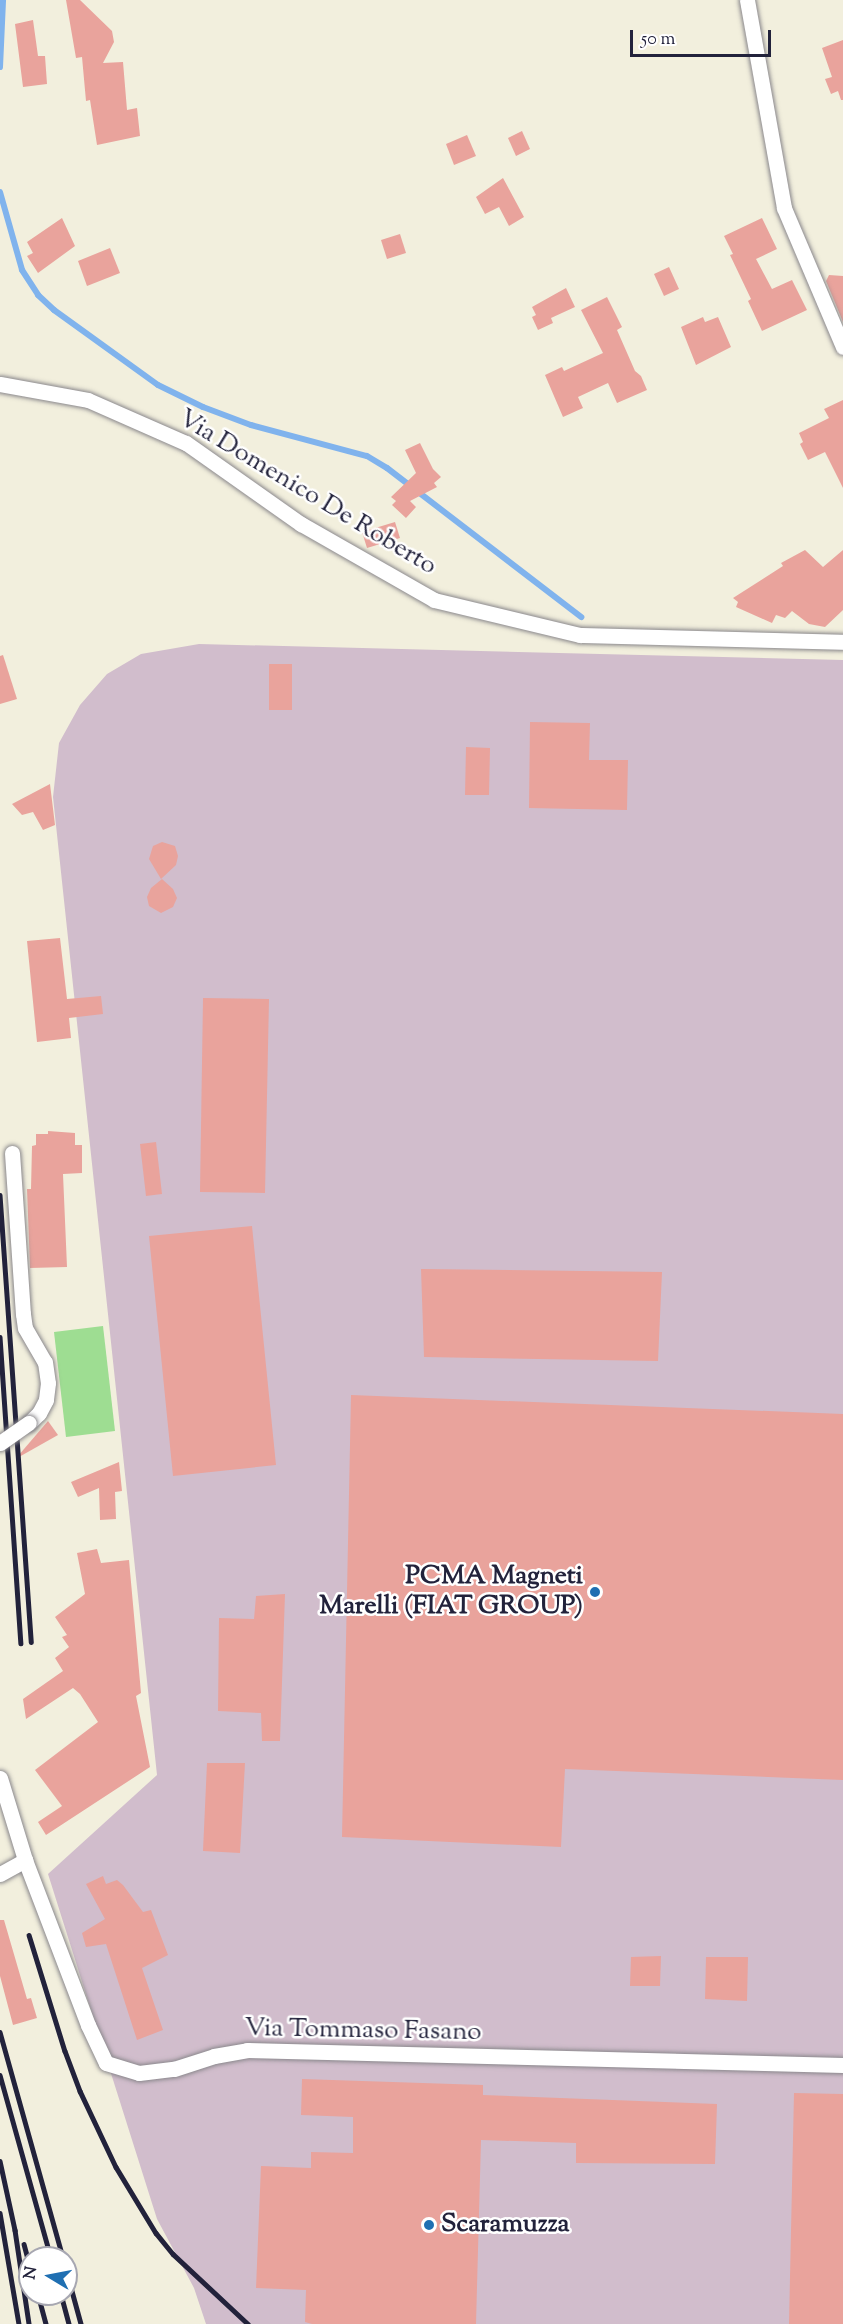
<!DOCTYPE html>
<html>
<head>
<meta charset="utf-8">
<style>
	body { margin:0 }
	#map { position:relative; width:843px; height:2324px; overflow:hidden; background:#f2efdd; font-family:"Sorts Mill Goudy",serif }
	div>[style] { position:absolute }
	.industrial>* { inset:0; background:#d1bdcc }
	.green>* { inset:0; background:#9edd92 }
	.stream>* { height:6px; margin:-3px; padding:0 3px; transform-origin:3px; border-radius:3px; background:#80b3ed }
	.building>* { inset:0; background:#e9a39c }
	.roads { filter:drop-shadow(0 0 2px #8a888c) drop-shadow(0 0 2px #8a888c) }
	.street>* { height:15px; margin:-7.5px; padding:0 7.5px; transform-origin:7.5px; border-radius:7.5px; background:#fff }
	.rail>* { height:4.5px; margin:-2.25px; padding:0 2.25px; transform-origin:2.25px; border-radius:2.25px; background:#22223b }
	.bridges { filter:drop-shadow(0 0 2px #8a888c) drop-shadow(0 0 2px #8a888c) }
	.street-bridge>* { height:15px; margin:-7.5px; padding:0 7.5px; transform-origin:7.5px; border-radius:7.5px; background:#fff }
	.dots>* { width:16px; height:16px; translate:-50% -50%; box-sizing:border-box; border:3px solid #fff; border-radius:50% }
	span { translate:-50% -50%; white-space:nowrap; text-align:center; line-height:1.15; -webkit-text-stroke:5px #fff; paint-order:stroke }
	.street-label { font-size:26px; color:#22223b }
	.poi-label { font-size:26px; color:#22223b; font-weight:700 }
	.right { translate:-100% -50%; text-align:right }
	.left { translate:0 -50%; text-align:left }
	.north { position:absolute; left:18px; top:2246px; width:60px; height:60px; box-sizing:border-box; background:#fff; border:2px solid #a7a7b1; border-radius:50%; rotate:280deg; font-size:16px; font-weight:700; line-height:24px; text-align:center; color:#22223b }
	.north::after { content:''; display:block; margin:auto; width:21px; height:27px; background:#1f6fb2; clip-path:polygon(50% 0,100% 100%,50% 72%,0 100%) }
	.scale { position:absolute; left:630px; top:30px; width:141px; height:27px; box-sizing:border-box; border:3px solid #22223b; border-top:0; padding-left:8px; font-size:18px; line-height:21px; white-space:nowrap; color:#22223b; -webkit-text-stroke:4px #fff; paint-order:stroke }
</style>
</head>
<body>
<div id="map">
	<div class="industrial">
		<i style="clip-path:polygon(199px 644px,843px 660px,843px 2324px,206px 2324px,194px 2288px,157px 2219px,48px 1874px,157px 1775px,53px 797px,59px 743px,80px 705px,107px 674px,141px 654px)"></i>
	</div>
	<div class="green">
		<i style="clip-path:polygon(103px 1326px,115px 1431px,66px 1437px,54px 1332px)"></i>
	</div>
	<div class="stream">
		<i style="left:0;top:67px;width:67px;rotate:-87.4deg"></i>
		<i style="left:0;top:192px;width:81px;rotate:74.2deg"></i>
		<i style="left:22px;top:270px;width:30px;rotate:57deg"></i>
		<i style="left:38px;top:295px;width:22px;rotate:43deg"></i>
		<i style="left:54px;top:310px;width:128px;rotate:35.8deg"></i>
		<i style="left:158px;top:385px;width:50px;rotate:26.1deg"></i>
		<i style="left:203px;top:407px;width:51px;rotate:20.6deg"></i>
		<i style="left:251px;top:425px;width:120px;rotate:15deg"></i>
		<i style="left:367px;top:456px;width:23px;rotate:31deg"></i>
		<i style="left:387px;top:468px;width:245px;rotate:37.5deg"></i>
	</div>
	<div class="building">
		<i style="clip-path:polygon(66px 0,80px 0,112px 31px,114px 42px,103px 63px,123px 62px,127px 110px,137px 108px,140px 136px,97px 145px,90px 100px,86px 101px,82px 57px,76px 58px)"></i>
		<i style="clip-path:polygon(33px 20px,38px 56px,45px 56px,47px 84px,23px 87px,15px 24px)"></i>
		<i style="clip-path:polygon(843px 40px,843px 100px,841px 100px,838px 91px,831px 94px,825px 79px,832px 77px,822px 48px)"></i>
		<i style="clip-path:polygon(522px 131px,530px 149px,516px 156px,508px 138px)"></i>
		<i style="clip-path:polygon(467px 135px,476px 156px,454px 165px,446px 144px)"></i>
		<i style="clip-path:polygon(503px 178px,524px 217px,509px 226px,499px 207px,485px 214px,476px 197px)"></i>
		<i style="clip-path:polygon(62px 218px,75px 246px,38px 273px,27px 256px,33px 253px,27px 242px)"></i>
		<i style="clip-path:polygon(762px 218px,777px 249px,756px 259px,772px 289px,792px 280px,807px 310px,762px 331px,748px 301px,751px 299px,730px 255px,733px 254px,724px 236px)"></i>
		<i style="clip-path:polygon(400px 234px,406px 253px,387px 259px,381px 240px)"></i>
		<i style="clip-path:polygon(110px 248px,120px 273px,87px 286px,78px 261px)"></i>
		<i style="clip-path:polygon(669px 267px,679px 289px,664px 296px,654px 274px)"></i>
		<i style="clip-path:polygon(829px 275px,843px 276px,843px 322px,826px 281px)"></i>
		<i style="clip-path:polygon(566px 288px,575px 307px,551px 318px,553px 323px,538px 330px,532px 317px,536px 315px,532px 307px)"></i>
		<i style="clip-path:polygon(607px 297px,622px 327px,617px 330px,635px 371px,641px 376px,647px 390px,617px 403px,608px 383px,578px 397px,583px 408px,563px 417px,545px 375px,562px 367px,564px 371px,603px 353px,581px 310px)"></i>
		<i style="clip-path:polygon(703px 317px,705px 322px,718px 317px,731px 347px,696px 365px,681px 327px)"></i>
		<i style="clip-path:polygon(843px 400px,843px 488px,825px 452px,808px 460px,800px 444px,803px 442px,799px 433px,829px 418px,824px 409px)"></i>
		<i style="clip-path:polygon(420px 443px,433px 469px,441px 477px,434px 483px,437px 487px,410px 501px,416px 507px,406px 518px,392px 505px,396px 501px,391px 497px,416px 473px,405px 450px)"></i>
		<i style="clip-path:polygon(395px 522px,400px 538px,367px 548px,362px 532px)"></i>
		<i style="clip-path:polygon(805px 550px,823px 567px,843px 550px,843px 610px,825px 627px,809px 624px,792px 611px,785px 618px,776px 615px,772px 623px,736px 607px,738px 602px,733px 598px,783px 566px,781px 563px)"></i>
		<i style="clip-path:polygon(3px 655px,17px 699px,0 704px,0 656px)"></i>
		<i style="clip-path:polygon(269px 664px,292px 664px,292px 710px,269px 710px)"></i>
		<i style="clip-path:polygon(530px 722px,590px 723px,589px 760px,628px 760px,627px 810px,529px 808px)"></i>
		<i style="clip-path:polygon(466px 747px,490px 748px,489px 795px,465px 795px)"></i>
		<i style="clip-path:polygon(50px 784px,55px 825px,43px 830px,33px 812px,22px 815px,12px 804px)"></i>
		<i style="clip-path:polygon(162px 842px,175px 846px,178px 856px,176px 865px,161px 879px,149px 859px,153px 846px)"></i>
		<i style="clip-path:polygon(162px 879px,173px 889px,177px 898px,173px 907px,161px 913px,149px 906px,147px 897px,151px 888px)"></i>
		<i style="clip-path:polygon(60px 938px,67px 999px,101px 996px,103px 1014px,69px 1018px,71px 1038px,37px 1042px,27px 941px)"></i>
		<i style="clip-path:polygon(203px 998px,269px 999px,265px 1193px,200px 1192px)"></i>
		<i style="clip-path:polygon(48px 1131px,75px 1133px,75px 1145px,82px 1145px,82px 1173px,63px 1174px,67px 1267px,30px 1268px,27px 1189px,31px 1189px,32px 1146px,36px 1145px,36px 1134px,48px 1134px)"></i>
		<i style="clip-path:polygon(156px 1142px,162px 1194px,146px 1196px,140px 1144px)"></i>
		<i style="clip-path:polygon(252px 1226px,276px 1465px,173px 1476px,149px 1236px)"></i>
		<i style="clip-path:polygon(421px 1269px,662px 1272px,658px 1361px,424px 1357px)"></i>
		<i style="clip-path:polygon(351px 1395px,843px 1414px,843px 1780px,565px 1769px,561px 1847px,342px 1837px)"></i>
		<i style="clip-path:polygon(48px 1421px,58px 1435px,19px 1457px,18px 1456px)"></i>
		<i style="clip-path:polygon(119px 1462px,122px 1491px,115px 1492px,116px 1519px,100px 1520px,99px 1488px,78px 1497px,71px 1482px)"></i>
		<i style="clip-path:polygon(97px 1549px,101px 1563px,129px 1560px,141px 1693px,136px 1696px,150px 1767px,46px 1835px,38px 1822px,62px 1806px,35px 1770px,98px 1722px,80px 1694px,73px 1688px,26px 1719px,23px 1699px,63px 1671px,55px 1658px,69px 1647px,62px 1637px,67px 1635px,55px 1617px,85px 1594px,77px 1553px)"></i>
		<i style="clip-path:polygon(285px 1594px,280px 1741px,262px 1741px,261px 1713px,218px 1711px,219px 1618px,254px 1619px,256px 1596px)"></i>
		<i style="clip-path:polygon(207px 1763px,245px 1763px,240px 1853px,203px 1851px)"></i>
		<i style="clip-path:polygon(103px 1876px,106px 1884px,117px 1880px,123px 1885px,143px 1912px,151px 1910px,168px 1955px,142px 1968px,163px 2030px,137px 2040px,106px 1944px,86px 1947px,82px 1933px,105px 1919px,86px 1884px)"></i>
		<i style="clip-path:polygon(0 1920px,4px 1920px,27px 1999px,31px 1998px,37px 2018px,13px 2025px,0 1976px)"></i>
		<i style="clip-path:polygon(661px 1956px,660px 1986px,630px 1986px,631px 1957px)"></i>
		<i style="clip-path:polygon(706px 1957px,748px 1957px,747px 2001px,705px 1999px)"></i>
		<i style="clip-path:polygon(302px 2079px,483px 2085px,483px 2095px,717px 2104px,715px 2164px,576px 2163px,576px 2143px,481px 2140px,476px 2324px,312px 2324px,305px 2322px,306px 2290px,256px 2288px,261px 2166px,311px 2168px,311px 2152px,353px 2153px,353px 2117px,301px 2115px)"></i>
		<i style="clip-path:polygon(794px 2093px,843px 2094px,843px 2324px,789px 2324px)"></i>
	</div>
	<div class="roads">
		<div class="street">
			<i style="left:747px;top:0;width:211px;rotate:79.9deg"></i>
			<i style="left:784px;top:208px;width:151px;rotate:67deg"></i>
			<i style="left:0;top:384px;width:89px;rotate:10.3deg"></i>
			<i style="left:88px;top:400px;width:107px;rotate:23.7deg"></i>
			<i style="left:186px;top:443px;width:141px;rotate:35.2deg"></i>
			<i style="left:301px;top:524px;width:153px;rotate:29.7deg"></i>
			<i style="left:434px;top:600px;width:150px;rotate:13.5deg"></i>
			<i style="left:580px;top:635px;width:263px;rotate:1.5deg"></i>
			<i style="left:12px;top:1153px;width:161px;rotate:86.1deg"></i>
			<i style="left:23px;top:1314px;width:14px;rotate:82deg"></i>
			<i style="left:25px;top:1328px;width:39px;rotate:60deg"></i>
			<i style="left:45px;top:1362px;width:21px;rotate:82deg"></i>
			<i style="left:48px;top:1383px;width:17px;rotate:97deg"></i>
			<i style="left:46px;top:1400px;width:15px;rotate:118deg"></i>
			<i style="left:39px;top:1413px;width:14px;rotate:135deg"></i>
			<i style="left:0;top:1778px;width:86px;rotate:73deg"></i>
			<i style="left:25px;top:1860px;width:177px;rotate:69.1deg"></i>
			<i style="left:88px;top:2025px;width:42px;rotate:64.7deg"></i>
			<i style="left:106px;top:2063px;width:34px;rotate:17deg"></i>
			<i style="left:139px;top:2073px;width:35px;rotate:-7deg"></i>
			<i style="left:174px;top:2069px;width:42px;rotate:-18deg"></i>
			<i style="left:214px;top:2056px;width:34px;rotate:-10deg"></i>
			<i style="left:247px;top:2050px;width:596px;rotate:1.44deg"></i>
			<i style="left:0;top:1874px;width:29px;rotate:-29deg"></i>
		</div>
	</div>
	<div class="rail">
		<i style="left:0;top:1195px;width:448px;rotate:86deg"></i>
		<i style="left:0;top:1337px;width:307px;rotate:86.1deg"></i>
		<i style="left:29px;top:1935px;width:121px;rotate:72.8deg"></i>
		<i style="left:65px;top:2051px;width:43px;rotate:69.4deg"></i>
		<i style="left:80px;top:2091px;width:84px;rotate:64.7deg"></i>
		<i style="left:116px;top:2167px;width:77px;rotate:58.8deg"></i>
		<i style="left:156px;top:2233px;width:27px;rotate:51deg"></i>
		<i style="left:173px;top:2254px;width:103px;rotate:43deg"></i>
		<i style="left:0;top:2032px;width:235px;rotate:74.4deg"></i>
		<i style="left:0;top:2075px;width:190px;rotate:74.4deg"></i>
		<i style="left:0;top:2161px;width:71px;rotate:77.7deg"></i>
		<i style="left:15px;top:2230px;width:95px;rotate:81.5deg"></i>
		<i style="left:0;top:2213px;width:113px;rotate:80.3deg"></i>
		<i style="left:24px;top:2244px;width:23px;rotate:75deg"></i>
		<i style="left:66px;top:2269px;width:57px;rotate:74.7deg"></i>
		<i style="left:38px;top:2294px;width:31px;rotate:75deg"></i>
		<i style="left:61px;top:2294px;width:31px;rotate:75deg"></i>
	</div>
	<div class="bridges">
		<div class="street-bridge">
			<i style="left:0;top:1443px;width:35px;rotate:-35deg"></i>
		</div>
	</div>
	<div class="dots">
		<i style="left:595px;top:1592px;background:#1f6fb2"></i>
		<i style="left:429px;top:2225px;background:#1f6fb2"></i>
	</div>
	<div class="street-label">
		<span style="left:307px;top:493px;rotate:31deg">Via Domenico De Roberto</span>
		<span style="left:363px;top:2031px;rotate:1deg">Via Tommaso Fasano</span>
	</div>
	<div class="poi-label">
		<span class="right" style="left:583px;top:1592px">PCMA Magneti<br>Marelli (FIAT GROUP)</span>
		<span class="left" style="left:441px;top:2225px">Scaramuzza</span>
	</div>
	<div class="north">N</div>
	<div class="scale">50 m</div>
</div>
</body>
</html>
